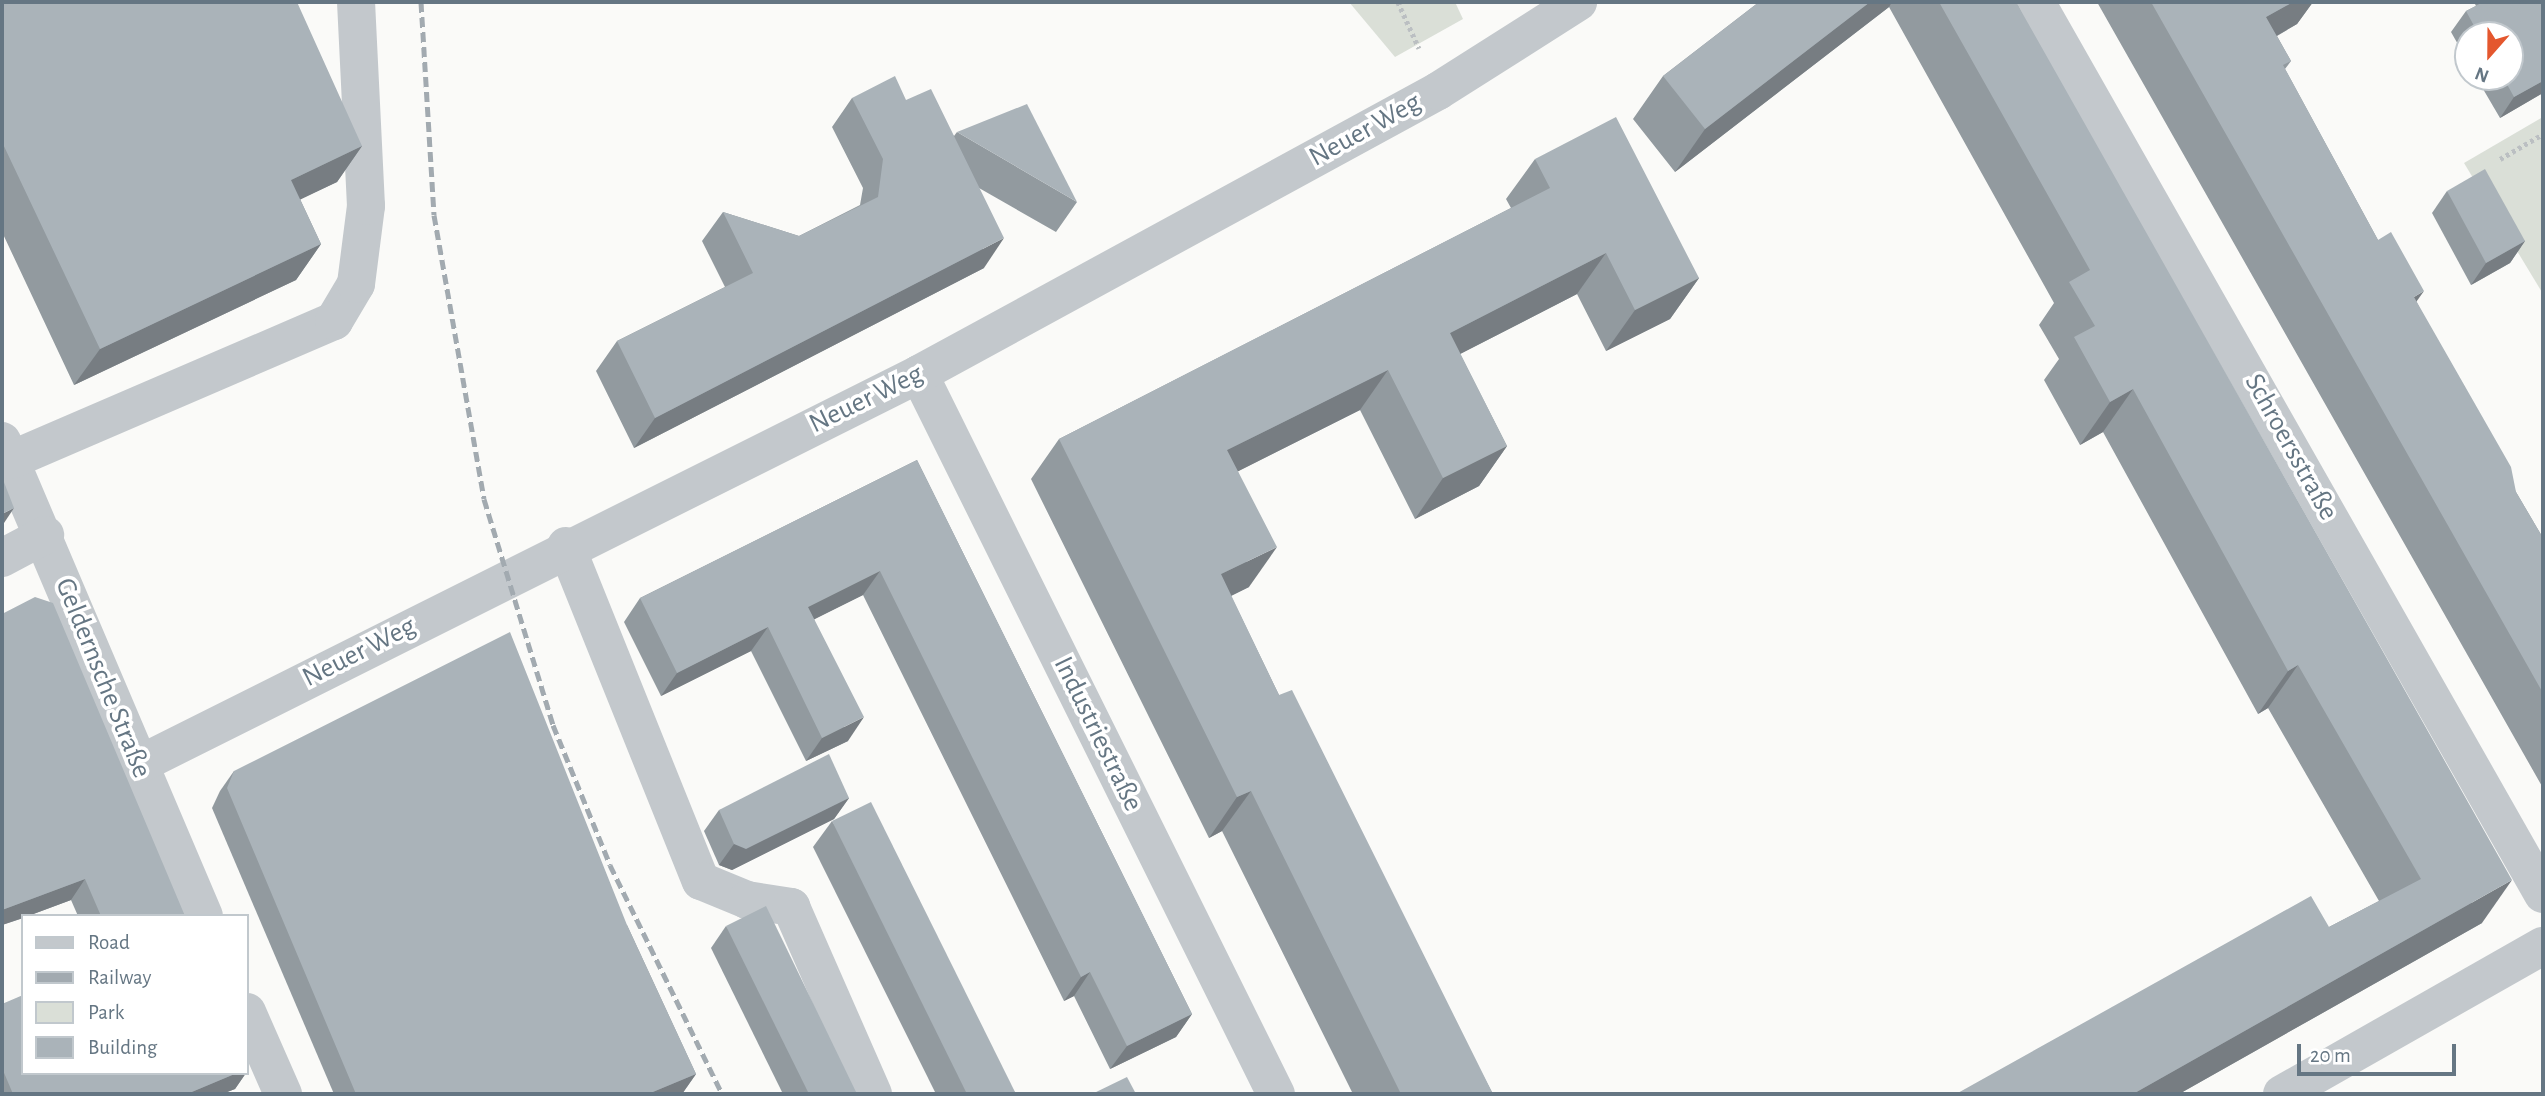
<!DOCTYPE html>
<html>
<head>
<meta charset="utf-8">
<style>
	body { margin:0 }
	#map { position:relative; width:2545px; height:1096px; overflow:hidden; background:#fafaf8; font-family:"Alegreya Sans",sans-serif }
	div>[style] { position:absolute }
	.green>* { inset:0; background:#dadfd7 }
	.path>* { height:4.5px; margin-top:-2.25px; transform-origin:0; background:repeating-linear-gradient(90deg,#bbbfc2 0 3.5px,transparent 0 7px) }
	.minor>* { height:38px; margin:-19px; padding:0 19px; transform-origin:19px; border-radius:19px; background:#c3c8cc }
	.rail>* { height:5px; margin-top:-2.5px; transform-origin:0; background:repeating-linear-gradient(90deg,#a2aab0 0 10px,transparent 0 15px) }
	.wall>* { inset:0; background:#929a9f }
	.shaded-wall>* { inset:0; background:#777d82 }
	.building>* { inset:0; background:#aab3b9 }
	span { translate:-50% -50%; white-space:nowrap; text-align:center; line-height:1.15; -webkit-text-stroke:7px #fff; paint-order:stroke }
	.street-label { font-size:28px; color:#657683 }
	.frame { position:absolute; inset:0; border:4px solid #657683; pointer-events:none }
	.legend { position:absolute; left:21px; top:914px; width:228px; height:161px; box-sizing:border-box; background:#fff; border:2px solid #c1c8cd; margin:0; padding:9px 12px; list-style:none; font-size:21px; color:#657683 }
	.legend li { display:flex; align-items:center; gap:14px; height:35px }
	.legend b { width:35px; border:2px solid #c1c8cd }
	.north { position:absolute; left:2454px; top:21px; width:70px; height:70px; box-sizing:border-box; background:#fff; border:2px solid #c1c8cd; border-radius:50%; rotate:201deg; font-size:19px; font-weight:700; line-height:28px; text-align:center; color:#657683 }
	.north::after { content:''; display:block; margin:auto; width:24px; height:32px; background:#e4572e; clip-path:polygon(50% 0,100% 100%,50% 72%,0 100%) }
	.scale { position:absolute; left:2297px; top:1044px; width:159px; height:32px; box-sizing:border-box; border:4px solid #657683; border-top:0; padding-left:9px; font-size:21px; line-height:24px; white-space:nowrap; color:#657683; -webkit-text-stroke:5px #fff; paint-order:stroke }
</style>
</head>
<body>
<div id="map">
	<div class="green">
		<i style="clip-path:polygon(1349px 2px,1455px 2px,1463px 19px,1395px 57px)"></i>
		<i style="clip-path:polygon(2543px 117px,2543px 294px,2464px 163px)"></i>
	</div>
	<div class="path">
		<i style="left:1398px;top:2px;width:51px;rotate:65.5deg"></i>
		<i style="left:2500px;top:159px;width:50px;rotate:-30.2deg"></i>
	</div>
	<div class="minor">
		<i style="left:2036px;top:2px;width:1026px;rotate:60.39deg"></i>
		<i style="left:919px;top:374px;width:804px;rotate:63.63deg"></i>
		<i style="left:2px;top:441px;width:516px;rotate:66.96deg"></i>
		<i style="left:11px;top:460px;width:352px;rotate:-23.3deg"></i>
		<i style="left:334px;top:321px;width:43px;rotate:-59.3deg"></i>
		<i style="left:356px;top:284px;width:79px;rotate:-82.7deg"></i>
		<i style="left:366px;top:206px;width:204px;rotate:-92.8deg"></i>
		<i style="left:566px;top:546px;width:361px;rotate:68.1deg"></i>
		<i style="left:701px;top:881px;width:50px;rotate:22.4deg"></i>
		<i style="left:747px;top:900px;width:45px;rotate:9deg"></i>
		<i style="left:791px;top:907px;width:204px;rotate:66.3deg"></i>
		<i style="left:2px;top:558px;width:49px;rotate:-28.1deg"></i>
		<i style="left:138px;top:765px;width:873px;rotate:-26.59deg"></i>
		<i style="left:919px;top:374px;width:591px;rotate:-28.6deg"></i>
		<i style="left:1438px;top:91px;width:166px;rotate:-32.4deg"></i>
		<i style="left:247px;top:1012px;width:90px;rotate:66.3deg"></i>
		<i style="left:2282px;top:1094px;width:300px;rotate:-29.6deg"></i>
	</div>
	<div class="rail">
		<i style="left:421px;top:2px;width:213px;rotate:86.5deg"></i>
		<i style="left:434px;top:215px;width:288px;rotate:80deg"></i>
		<i style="left:484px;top:499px;width:236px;rotate:73deg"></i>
		<i style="left:553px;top:725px;width:151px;rotate:67.8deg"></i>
		<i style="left:610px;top:865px;width:255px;rotate:63.9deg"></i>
	</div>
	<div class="wall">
		<i style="clip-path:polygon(2px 2px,362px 146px,337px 182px,300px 199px,321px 244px,296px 280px,74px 385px,2px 232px)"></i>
		<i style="clip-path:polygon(1759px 2px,2016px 2px,2482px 923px,2179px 1094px,1956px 1094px,2329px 927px,2379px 901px,2268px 708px,2258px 714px,2103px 432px,2080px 445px,2044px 380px,2059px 359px,2039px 325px,2054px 303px,1889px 7px,1675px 172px,1633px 119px,1663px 76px)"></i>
		<i style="clip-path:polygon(2097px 2px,2313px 2px,2297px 24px,2277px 36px,2291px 61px,2285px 69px,2378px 240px,2416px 301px,2516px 492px,2543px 538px,2543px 788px)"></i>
		<i style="clip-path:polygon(2474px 2px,2543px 2px,2543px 93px,2500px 118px,2476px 77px,2510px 77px,2510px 35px,2468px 35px,2468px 62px,2451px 32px,2466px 11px,2476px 6px)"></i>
		<i style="clip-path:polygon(852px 98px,906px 100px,954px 136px,957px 132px,1077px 202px,1056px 232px,979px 188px,984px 268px,634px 448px,596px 371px,617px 341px,725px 287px,702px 241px,723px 212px,799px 236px,860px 205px,863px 188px,832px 127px)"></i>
		<i style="clip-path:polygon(1535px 159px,1699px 278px,1670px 319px,1606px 351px,1577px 294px,1460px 354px,1507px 446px,1479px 486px,1415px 519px,1360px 410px,1238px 471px,1249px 587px,1231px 596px,1279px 695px,1493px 1094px,1353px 1094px,1222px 831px,1209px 838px,1031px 479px,1059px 439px,1511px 208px,1506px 199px)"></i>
		<i style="clip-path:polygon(2447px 191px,2525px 241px,2510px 263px,2471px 285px,2432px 213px)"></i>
		<i style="clip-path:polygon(917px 460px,1192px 1014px,1176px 1037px,1110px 1069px,1074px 996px,1064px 1001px,863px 595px,814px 619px,848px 741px,806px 761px,751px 651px,661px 696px,624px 622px,640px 598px)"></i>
		<i style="clip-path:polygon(2px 614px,185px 916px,78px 916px,71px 900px,28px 916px,23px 916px,23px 918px,2px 925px)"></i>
		<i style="clip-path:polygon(234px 771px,627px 925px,696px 1074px,682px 1094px,334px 1094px,212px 808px,220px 791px)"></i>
		<i style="clip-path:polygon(849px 798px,834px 819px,732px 870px,719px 865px,704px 831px,719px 810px)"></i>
		<i style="clip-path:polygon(832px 821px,1016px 1094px,936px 1094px,813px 847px)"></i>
		<i style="clip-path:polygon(726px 926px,857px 1094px,783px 1094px,711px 948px)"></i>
		<i style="clip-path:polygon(2px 1004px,23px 1073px,246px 1073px,235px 1089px,222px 1094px,2px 1094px)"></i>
	</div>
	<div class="shaded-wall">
		<i style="clip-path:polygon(1870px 2px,1892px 2px,1889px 7px,1675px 172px,1705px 129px)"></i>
		<i style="clip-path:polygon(2293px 2px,2313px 2px,2297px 24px,2236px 59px,2266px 17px)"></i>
		<i style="clip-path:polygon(2543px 81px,2543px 93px,2500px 118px,2514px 97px)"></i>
		<i style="clip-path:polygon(362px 146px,337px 182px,266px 216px,291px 180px)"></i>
		<i style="clip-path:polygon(1004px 238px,984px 268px,634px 448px,655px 418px)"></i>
		<i style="clip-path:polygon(2525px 241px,2510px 263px,2471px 285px,2486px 263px)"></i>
		<i style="clip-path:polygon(321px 244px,296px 280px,74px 385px,100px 349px)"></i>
		<i style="clip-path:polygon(1606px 253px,1577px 294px,1421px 374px,1450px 333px)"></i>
		<i style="clip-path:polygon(1699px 278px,1670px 319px,1606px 351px,1635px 310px)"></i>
		<i style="clip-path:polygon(2424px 291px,2394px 333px,2414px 297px)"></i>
		<i style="clip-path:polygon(1388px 370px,1360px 410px,1199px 491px,1227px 450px)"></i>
		<i style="clip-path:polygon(2133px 389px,2103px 432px,2080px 445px,2110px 402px)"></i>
		<i style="clip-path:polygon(1507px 446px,1479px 486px,1415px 519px,1443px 478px)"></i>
		<i style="clip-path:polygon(14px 508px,2px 526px,2px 514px)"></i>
		<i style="clip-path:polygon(1277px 547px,1249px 587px,1192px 615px,1221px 574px)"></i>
		<i style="clip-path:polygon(880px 571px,863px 595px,791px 631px,808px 607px)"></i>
		<i style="clip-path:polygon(768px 627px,751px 651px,661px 696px,677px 673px)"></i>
		<i style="clip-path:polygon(2298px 665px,2268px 708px,2258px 714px,2288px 671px)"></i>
		<i style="clip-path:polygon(864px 717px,848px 741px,806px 761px,822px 738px)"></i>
		<i style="clip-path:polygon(1251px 791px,1222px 831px,1209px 838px,1237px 797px)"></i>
		<i style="clip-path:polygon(849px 798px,834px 819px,732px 870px,719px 865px,734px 844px)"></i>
		<i style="clip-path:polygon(85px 879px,71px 900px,28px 916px,23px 916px,23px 918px,2px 925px,2px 910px)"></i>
		<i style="clip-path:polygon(2512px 880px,2482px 923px,2179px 1094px,2133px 1094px)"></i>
		<i style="clip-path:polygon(1090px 972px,1074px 996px,1064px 1001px,1081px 977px)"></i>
		<i style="clip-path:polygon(1192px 1014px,1176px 1037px,1110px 1069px,1127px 1046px)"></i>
		<i style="clip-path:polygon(237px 1073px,246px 1073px,235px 1089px,222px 1094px,187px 1094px)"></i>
		<i style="clip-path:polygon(696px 1074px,682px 1094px,648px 1094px)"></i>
	</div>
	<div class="building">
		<i style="clip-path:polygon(2px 2px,297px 2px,362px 146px,291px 180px,321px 244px,100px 349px,2px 142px)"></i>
		<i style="clip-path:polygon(1759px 2px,1870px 2px,1705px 129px,1663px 76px)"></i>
		<i style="clip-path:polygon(1939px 2px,2016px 2px,2512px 880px,2133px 1094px,1956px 1094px,2311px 896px,2329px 927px,2421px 879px,2298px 665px,2288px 671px,2133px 389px,2110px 402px,2074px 337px,2095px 326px,2069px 282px,2090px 270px)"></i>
		<i style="clip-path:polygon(2151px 2px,2293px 2px,2266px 17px,2291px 61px,2283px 65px,2378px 240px,2391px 232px,2424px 291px,2414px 297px,2511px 467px,2516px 492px,2543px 538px,2543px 693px)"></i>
		<i style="clip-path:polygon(2483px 2px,2543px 2px,2543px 81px,2514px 97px,2503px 77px,2510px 77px,2510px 35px,2479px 35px,2466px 11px)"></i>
		<i style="clip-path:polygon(895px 76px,906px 100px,931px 89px,1004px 238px,655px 418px,617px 341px,753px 273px,723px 212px,799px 236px,878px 197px,883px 159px,852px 98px)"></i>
		<i style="clip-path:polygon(1027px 104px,1077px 202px,957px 132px)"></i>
		<i style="clip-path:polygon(1616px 117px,1699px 278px,1635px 310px,1606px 253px,1450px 333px,1507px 446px,1443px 478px,1388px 370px,1227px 450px,1277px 547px,1221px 574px,1279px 695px,1292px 690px,1493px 1094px,1401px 1094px,1251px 791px,1237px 797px,1059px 439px,1550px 188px,1535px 159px)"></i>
		<i style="clip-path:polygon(2485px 169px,2525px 241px,2486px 263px,2447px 191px)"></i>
		<i style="clip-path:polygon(917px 460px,1192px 1014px,1127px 1046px,1090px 972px,1081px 977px,880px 571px,808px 607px,864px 717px,822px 738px,768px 627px,677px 673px,640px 598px)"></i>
		<i style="clip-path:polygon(2px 477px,14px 508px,2px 514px)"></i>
		<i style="clip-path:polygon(35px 597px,53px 603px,185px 916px,101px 916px,85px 879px,2px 910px,2px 614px)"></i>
		<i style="clip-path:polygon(510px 632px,627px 925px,696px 1074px,648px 1094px,356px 1094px,227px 788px,234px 771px)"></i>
		<i style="clip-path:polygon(829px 754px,849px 798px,746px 849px,734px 844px,719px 810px)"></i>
		<i style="clip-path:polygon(871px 802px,1016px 1094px,967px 1094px,832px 821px)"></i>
		<i style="clip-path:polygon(766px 906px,857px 1094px,809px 1094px,726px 926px)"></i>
		<i style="clip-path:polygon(23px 995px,23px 1073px,237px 1073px,187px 1094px,13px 1094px,2px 1068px,2px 1004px)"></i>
		<i style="clip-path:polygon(1127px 1077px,1136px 1094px,1092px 1094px)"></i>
	</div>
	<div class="street-label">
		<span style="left:1365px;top:130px;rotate:-29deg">Neuer Weg</span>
		<span style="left:866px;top:399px;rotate:-26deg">Neuer Weg</span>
		<span style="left:2291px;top:447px;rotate:61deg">Schroersstraße</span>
		<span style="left:359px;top:652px;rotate:-27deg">Neuer Weg</span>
		<span style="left:103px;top:678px;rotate:68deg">Geldernsche Straße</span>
		<span style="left:1098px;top:734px;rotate:64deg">Industriestraße</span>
	</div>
	<div class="frame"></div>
	<ul class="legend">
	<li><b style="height:9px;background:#c3c8cc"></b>Road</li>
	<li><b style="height:9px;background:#a2aab0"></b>Railway</li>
	<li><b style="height:19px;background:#dadfd7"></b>Park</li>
	<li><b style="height:19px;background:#aab3b9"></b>Building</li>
	</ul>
	<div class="north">N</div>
	<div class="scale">20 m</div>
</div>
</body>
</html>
